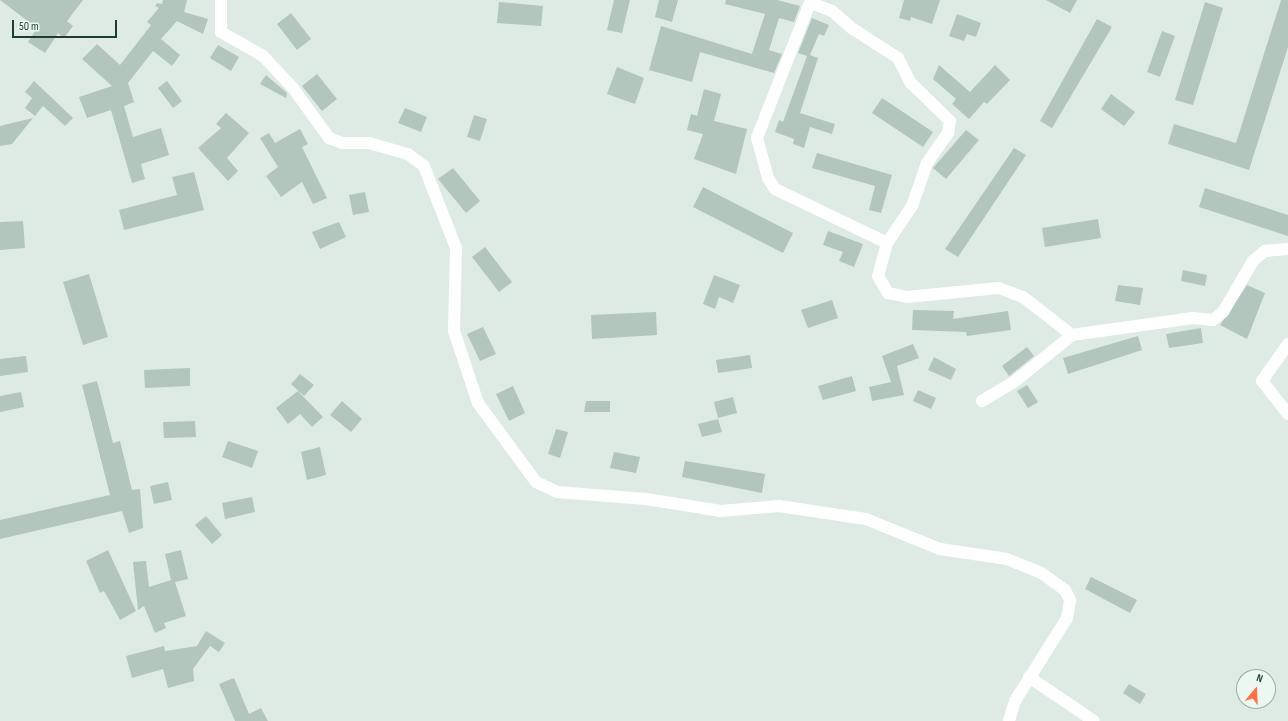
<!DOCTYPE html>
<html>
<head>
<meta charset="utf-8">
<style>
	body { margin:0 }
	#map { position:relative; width:1288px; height:721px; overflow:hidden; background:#ddebe4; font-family:"Sofia Sans Condensed",sans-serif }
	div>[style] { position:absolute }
	.building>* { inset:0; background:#b2c6bd }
	.street>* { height:12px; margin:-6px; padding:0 6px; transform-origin:6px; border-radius:6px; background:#fff }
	span { translate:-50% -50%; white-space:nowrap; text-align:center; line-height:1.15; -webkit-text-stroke:3px #edf7f2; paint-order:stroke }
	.north { position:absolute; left:1236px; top:669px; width:40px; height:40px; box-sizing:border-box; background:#edf7f2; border:1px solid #9aaca6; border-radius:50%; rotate:19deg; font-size:11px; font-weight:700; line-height:16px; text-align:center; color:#1d3c33 }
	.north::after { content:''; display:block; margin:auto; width:14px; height:18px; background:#ff7047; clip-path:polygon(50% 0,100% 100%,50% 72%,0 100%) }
	.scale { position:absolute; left:12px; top:20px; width:105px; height:18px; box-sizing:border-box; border:2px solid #1d3c33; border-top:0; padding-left:5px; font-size:12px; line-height:14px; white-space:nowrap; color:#1d3c33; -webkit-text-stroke:3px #edf7f2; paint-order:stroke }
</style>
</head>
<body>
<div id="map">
	<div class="building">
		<i style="clip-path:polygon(0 0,83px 0,67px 21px,73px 26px,64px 38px,58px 33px,45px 53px,28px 42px,37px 28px)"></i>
		<i style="clip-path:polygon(163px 0,187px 0,184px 12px,208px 19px,203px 34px,177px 21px,161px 39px,180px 55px,172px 66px,153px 51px,128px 83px,134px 102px,124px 106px,133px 137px,161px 128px,169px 155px,141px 164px,145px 179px,132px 183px,111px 110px,87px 118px,79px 97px,112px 86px,82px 59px,97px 44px,120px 65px,151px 25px,147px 22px,159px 8px,155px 6px,157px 3px,162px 4px)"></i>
		<i style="clip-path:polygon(614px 0,630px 0,622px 33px,607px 30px)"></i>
		<i style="clip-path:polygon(659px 0,678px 0,672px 22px,655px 17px)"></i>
		<i style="clip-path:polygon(726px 0,777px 0,800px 6px,794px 22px,779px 18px,769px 50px,782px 54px,774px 73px,700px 52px,692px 82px,649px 70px,661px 26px,752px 54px,765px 14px,725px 4px)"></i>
		<i style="clip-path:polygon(904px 0,940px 0,932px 24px,911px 17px,910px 21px,899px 18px)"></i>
		<i style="clip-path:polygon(1046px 0,1077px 0,1070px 13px)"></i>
		<i style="clip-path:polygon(1281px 0,1288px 0,1288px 47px,1249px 170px,1168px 144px,1174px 124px,1236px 143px)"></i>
		<i style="clip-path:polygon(499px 2px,543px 6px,541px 26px,497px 23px)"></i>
		<i style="clip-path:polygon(1205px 2px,1223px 8px,1193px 105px,1175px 100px)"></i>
		<i style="clip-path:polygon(291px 13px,311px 39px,297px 50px,277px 24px)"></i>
		<i style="clip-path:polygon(957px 14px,981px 23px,976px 37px,967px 34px,964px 41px,949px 36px)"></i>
		<i style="clip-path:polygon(812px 18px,829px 25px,824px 36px,819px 34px,810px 55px,818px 58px,800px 113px,835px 124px,832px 134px,810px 127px,804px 148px,793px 144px,794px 139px,775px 132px,779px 120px,783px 122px,807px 56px,798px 53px)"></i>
		<i style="clip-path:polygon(1097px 19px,1112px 27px,1052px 128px,1040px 121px)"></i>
		<i style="clip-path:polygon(1162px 31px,1175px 36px,1160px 77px,1147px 72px)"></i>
		<i style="clip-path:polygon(218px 45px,239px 57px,231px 71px,210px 58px)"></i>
		<i style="clip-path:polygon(939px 65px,970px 92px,995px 65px,1010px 80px,987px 104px,984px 102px,969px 119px,952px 104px,956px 99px,933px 79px)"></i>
		<i style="clip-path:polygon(617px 67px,644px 78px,635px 104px,607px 94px)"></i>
		<i style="clip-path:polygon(317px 74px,337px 99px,322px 111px,302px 86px)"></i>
		<i style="clip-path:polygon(266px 75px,287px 93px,286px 98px,260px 84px)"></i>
		<i style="clip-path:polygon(34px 81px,73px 118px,65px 126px,43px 106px,35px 116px,25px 108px,32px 98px,25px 92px)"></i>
		<i style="clip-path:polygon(167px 81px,182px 101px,173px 108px,158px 88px)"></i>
		<i style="clip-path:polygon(704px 89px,721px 94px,714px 121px,747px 129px,736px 174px,694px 159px,703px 134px,687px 130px,691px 114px,697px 116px)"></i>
		<i style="clip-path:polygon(1111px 94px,1135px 112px,1124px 126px,1101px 109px)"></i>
		<i style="clip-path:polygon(882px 98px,933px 132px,923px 147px,872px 113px)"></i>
		<i style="clip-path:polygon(405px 108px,427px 117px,421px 132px,398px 123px)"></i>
		<i style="clip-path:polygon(226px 113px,249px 133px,227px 158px,238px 171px,228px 181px,198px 148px,221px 128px,216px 124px)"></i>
		<i style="clip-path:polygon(474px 115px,487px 119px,480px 141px,467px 137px)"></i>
		<i style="clip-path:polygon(33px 118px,12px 144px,0 146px,0 126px)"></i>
		<i style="clip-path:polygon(300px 129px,308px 144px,302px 147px,327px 198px,313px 204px,302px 182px,281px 197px,266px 176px,278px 167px,260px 138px,269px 133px,275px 143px)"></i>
		<i style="clip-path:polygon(966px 130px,979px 140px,946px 179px,933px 168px)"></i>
		<i style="clip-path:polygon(1014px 148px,1026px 155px,958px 257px,945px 249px)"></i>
		<i style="clip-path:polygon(817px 153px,892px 175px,881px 213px,869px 210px,875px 186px,812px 168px)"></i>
		<i style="clip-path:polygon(453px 168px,480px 201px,466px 213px,438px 179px)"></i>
		<i style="clip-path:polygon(194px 172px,204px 210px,124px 230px,119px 210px,177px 195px,172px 177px)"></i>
		<i style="clip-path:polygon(703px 187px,793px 233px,783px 253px,693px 207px)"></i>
		<i style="clip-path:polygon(1205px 188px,1288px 215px,1288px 236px,1199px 207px)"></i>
		<i style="clip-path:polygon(365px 192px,369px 212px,353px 215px,349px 195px)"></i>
		<i style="clip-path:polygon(1098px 219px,1101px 238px,1045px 247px,1042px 228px)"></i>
		<i style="clip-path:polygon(23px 221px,25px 248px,0 250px,0 222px)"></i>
		<i style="clip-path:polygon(339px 222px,346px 237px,320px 249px,312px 232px)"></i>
		<i style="clip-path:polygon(828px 231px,863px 244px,854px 267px,839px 261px,843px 252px,823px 245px)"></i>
		<i style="clip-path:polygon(485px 247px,512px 282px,499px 292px,472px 257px)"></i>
		<i style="clip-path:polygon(1183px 270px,1207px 275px,1205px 286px,1181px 281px)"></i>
		<i style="clip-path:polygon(89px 274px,108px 337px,83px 345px,63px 282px)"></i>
		<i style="clip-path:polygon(714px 275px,740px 285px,733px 303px,719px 297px,715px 309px,703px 304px)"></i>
		<i style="clip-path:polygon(1118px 285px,1143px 288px,1140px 305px,1115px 301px)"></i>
		<i style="clip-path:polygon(1247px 285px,1265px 293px,1247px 339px,1220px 325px)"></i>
		<i style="clip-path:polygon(832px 300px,838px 318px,808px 328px,801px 310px)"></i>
		<i style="clip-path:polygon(913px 310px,954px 311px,953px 319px,1008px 311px,1011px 330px,967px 336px,966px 332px,912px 330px)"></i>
		<i style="clip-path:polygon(656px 312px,657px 335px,592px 339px,591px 315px)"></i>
		<i style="clip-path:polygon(483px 327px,496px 354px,480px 361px,467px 334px)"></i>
		<i style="clip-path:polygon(1201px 328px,1203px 343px,1169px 348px,1166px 334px)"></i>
		<i style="clip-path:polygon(1138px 336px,1142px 350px,1068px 374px,1063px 358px)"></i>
		<i style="clip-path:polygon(913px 344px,919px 358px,897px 366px,904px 395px,872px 401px,869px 387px,891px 382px,882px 356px)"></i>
		<i style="clip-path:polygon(1027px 347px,1034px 356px,1009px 376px,1002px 366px)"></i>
		<i style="clip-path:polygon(750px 355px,752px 368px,718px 373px,716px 360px)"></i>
		<i style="clip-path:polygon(26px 356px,28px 372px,0 376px,0 359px)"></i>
		<i style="clip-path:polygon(934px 357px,956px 369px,951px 380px,928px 370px)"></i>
		<i style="clip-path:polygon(190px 368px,190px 386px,145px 388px,144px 370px)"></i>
		<i style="clip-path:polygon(300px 374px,314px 385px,304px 396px,291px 384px)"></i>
		<i style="clip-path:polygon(852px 376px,856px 391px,823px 400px,818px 386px)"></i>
		<i style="clip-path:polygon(97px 381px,113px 443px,120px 441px,132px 490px,140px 489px,143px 528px,129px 533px,122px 511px,0 539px,0 520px,110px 495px,82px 385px)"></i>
		<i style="clip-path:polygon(1027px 385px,1038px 402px,1028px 408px,1017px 391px)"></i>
		<i style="clip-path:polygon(513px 386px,525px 413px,509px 421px,496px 394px)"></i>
		<i style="clip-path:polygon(918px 390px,936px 398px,931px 409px,913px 401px)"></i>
		<i style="clip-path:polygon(298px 391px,323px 417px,312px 427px,300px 414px,288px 424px,276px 408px)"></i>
		<i style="clip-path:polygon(21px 392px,24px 407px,0 412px,0 396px)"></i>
		<i style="clip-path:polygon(733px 397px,737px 413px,718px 418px,714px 402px)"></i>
		<i style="clip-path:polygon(342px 401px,362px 419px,351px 432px,330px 415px)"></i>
		<i style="clip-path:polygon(586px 401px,610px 401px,610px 412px,584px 412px)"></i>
		<i style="clip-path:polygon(718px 419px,722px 432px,702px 437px,698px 424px)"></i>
		<i style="clip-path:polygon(195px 421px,196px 437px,164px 438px,163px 422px)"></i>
		<i style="clip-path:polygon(556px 429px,568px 432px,560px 458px,548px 454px)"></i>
		<i style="clip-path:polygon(228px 441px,258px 451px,252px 468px,222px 457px)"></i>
		<i style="clip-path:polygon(320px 447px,326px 475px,307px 480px,301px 452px)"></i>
		<i style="clip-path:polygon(614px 452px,640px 457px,636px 473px,610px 468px)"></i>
		<i style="clip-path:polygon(685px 461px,765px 474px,762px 493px,682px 477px)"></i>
		<i style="clip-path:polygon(168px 482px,172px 500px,154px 504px,150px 486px)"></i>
		<i style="clip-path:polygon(252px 497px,255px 512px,225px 519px,222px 503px)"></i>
		<i style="clip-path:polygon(206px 516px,222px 535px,212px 544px,195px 525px)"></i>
		<i style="clip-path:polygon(108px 550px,136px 611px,120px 620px,104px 591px,100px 593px,86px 561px)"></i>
		<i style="clip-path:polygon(181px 550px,188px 579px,175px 582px,186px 616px,164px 623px,166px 628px,155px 633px,144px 606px,138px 610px,133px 562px,146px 561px,149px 587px,171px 580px,165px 554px)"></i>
		<i style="clip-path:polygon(1091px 577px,1137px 600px,1130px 613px,1085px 589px)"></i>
		<i style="clip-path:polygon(206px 631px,225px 643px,219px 652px,210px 646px,193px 669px,194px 681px,168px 688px,163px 669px,132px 678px,126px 656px,164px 646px,165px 651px,197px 646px)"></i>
		<i style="clip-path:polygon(234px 678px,249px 714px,261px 708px,268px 721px,235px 721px,219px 684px)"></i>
		<i style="clip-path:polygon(1129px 684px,1146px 694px,1140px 704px,1123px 693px)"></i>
	</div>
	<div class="street">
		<i style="left:221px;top:0;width:32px;rotate:90deg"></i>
		<i style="left:221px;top:32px;width:48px;rotate:29.7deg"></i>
		<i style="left:263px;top:56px;width:44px;rotate:46.8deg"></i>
		<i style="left:293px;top:88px;width:62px;rotate:54.2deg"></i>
		<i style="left:329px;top:138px;width:15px;rotate:20deg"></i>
		<i style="left:343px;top:143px;width:26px"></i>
		<i style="left:369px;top:143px;width:41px;rotate:15.8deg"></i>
		<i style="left:408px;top:154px;width:20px;rotate:37deg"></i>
		<i style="left:424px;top:166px;width:88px;rotate:68.7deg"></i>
		<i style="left:456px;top:248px;width:83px;rotate:91.4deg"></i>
		<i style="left:454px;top:331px;width:76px;rotate:71.6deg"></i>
		<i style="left:478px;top:403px;width:98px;rotate:53.7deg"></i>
		<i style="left:536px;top:482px;width:23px;rotate:25deg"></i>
		<i style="left:557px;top:492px;width:89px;rotate:4.5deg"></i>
		<i style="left:646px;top:499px;width:76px;rotate:9.1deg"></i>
		<i style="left:721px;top:511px;width:58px;rotate:-4.9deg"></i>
		<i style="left:779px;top:506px;width:88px;rotate:8.5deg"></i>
		<i style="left:866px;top:519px;width:80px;rotate:22.1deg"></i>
		<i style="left:940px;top:549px;width:68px;rotate:8.5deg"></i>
		<i style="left:1007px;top:559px;width:35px;rotate:22deg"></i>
		<i style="left:1040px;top:572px;width:31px;rotate:36deg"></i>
		<i style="left:1065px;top:590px;width:11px;rotate:63deg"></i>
		<i style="left:1070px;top:600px;width:18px;rotate:99deg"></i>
		<i style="left:1067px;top:618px;width:98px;rotate:122.1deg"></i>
		<i style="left:1015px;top:701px;width:21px;rotate:107deg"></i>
		<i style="left:811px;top:0;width:148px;rotate:111.4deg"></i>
		<i style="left:757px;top:138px;width:41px;rotate:74.6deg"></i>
		<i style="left:768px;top:178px;width:13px;rotate:58deg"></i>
		<i style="left:775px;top:189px;width:124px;rotate:25.7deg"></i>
		<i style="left:811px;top:3px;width:22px;rotate:21deg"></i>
		<i style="left:832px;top:11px;width:28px;rotate:41deg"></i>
		<i style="left:853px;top:29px;width:54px;rotate:32.8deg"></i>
		<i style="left:898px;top:58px;width:28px;rotate:63deg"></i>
		<i style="left:911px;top:83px;width:54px;rotate:44.3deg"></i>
		<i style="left:950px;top:121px;width:12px;rotate:99deg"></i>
		<i style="left:948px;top:133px;width:37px;rotate:125deg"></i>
		<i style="left:927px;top:163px;width:46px;rotate:109.2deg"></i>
		<i style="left:912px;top:206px;width:45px;rotate:124deg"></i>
		<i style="left:887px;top:243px;width:34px;rotate:105deg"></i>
		<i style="left:878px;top:276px;width:20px;rotate:60deg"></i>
		<i style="left:888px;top:293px;width:19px;rotate:12deg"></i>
		<i style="left:907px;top:297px;width:92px;rotate:-5.6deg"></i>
		<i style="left:999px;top:288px;width:26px;rotate:21deg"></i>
		<i style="left:1023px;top:297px;width:62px;rotate:37.8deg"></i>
		<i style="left:1288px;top:344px;width:45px;rotate:125.1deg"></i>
		<i style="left:1262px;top:381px;width:42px;rotate:51.8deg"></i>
		<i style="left:982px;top:401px;width:37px;rotate:-31deg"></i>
		<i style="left:1014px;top:382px;width:75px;rotate:-39deg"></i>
		<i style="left:1072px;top:335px;width:122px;rotate:-8deg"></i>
		<i style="left:1193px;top:318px;width:20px;rotate:6deg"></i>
		<i style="left:1213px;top:320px;width:13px;rotate:-39deg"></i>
		<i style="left:1223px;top:312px;width:59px;rotate:-59.5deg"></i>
		<i style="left:1253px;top:261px;width:16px;rotate:-40deg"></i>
		<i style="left:1265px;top:251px;width:23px;rotate:-5deg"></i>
		<i style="left:1029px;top:677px;width:78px;rotate:34.1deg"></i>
	</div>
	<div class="north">N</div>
	<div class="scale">50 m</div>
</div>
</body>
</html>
